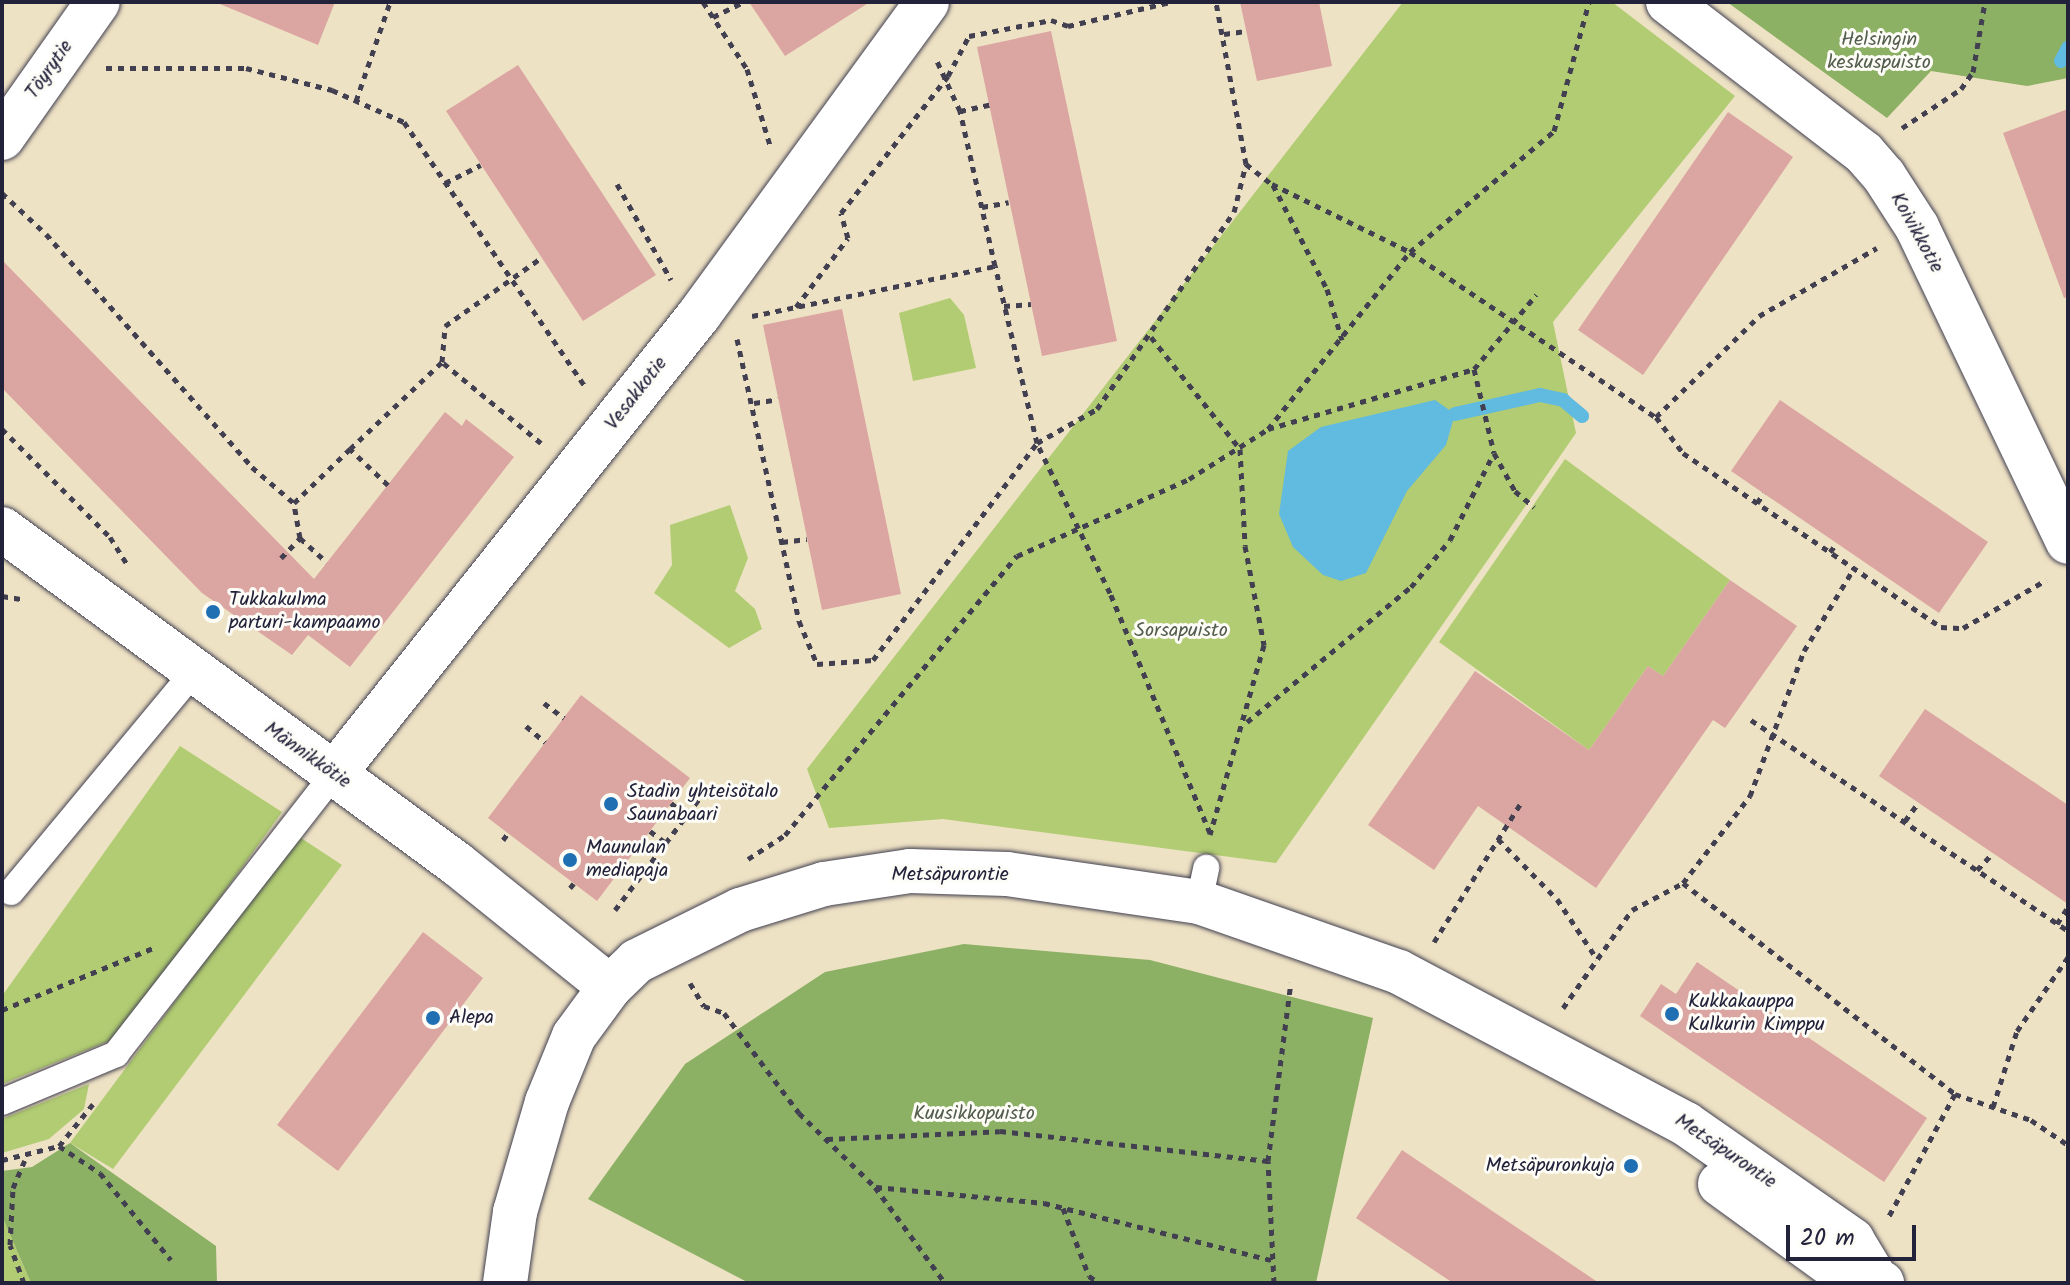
<!DOCTYPE html>
<html>
<head>
<meta charset="utf-8">
<style>
	body { margin:0 }
	#map { position:relative; width:2070px; height:1285px; overflow:hidden; background:#eee2c4; font-family:Kalam,sans-serif }
	div>[style] { position:absolute }
	.green>* { inset:0; background:#b1cc72 }
	.forest>* { inset:0; background:#8cb064 }
	.water>* { inset:0; background:#61badf }
	.stream>* { height:14px; margin:-7px; padding:0 7px; transform-origin:7px; border-radius:7px; background:#61badf }
	.building>* { inset:0; background:#dba5a1 }
	.path>* { height:5px; margin-top:-2.5px; transform-origin:0; background:repeating-linear-gradient(90deg,#413f50 0 6px,transparent 0 12px) }
	.roads { filter:drop-shadow(0 0 2px #413f50) drop-shadow(0 0 2px #413f50) }
	.service>* { height:26px; margin:-13px; padding:0 13px; transform-origin:13px; border-radius:13px; background:#fff }
	.minor>* { height:44px; margin:-22px; padding:0 22px; transform-origin:22px; border-radius:22px; background:#fff }
	.tertiary>* { height:44px; margin:-22px; padding:0 22px; transform-origin:22px; border-radius:22px; background:#fff }
	.dots>* { width:22px; height:22px; translate:-50% -50%; box-sizing:border-box; border:4px solid #fdfcf7; border-radius:50% }
	span { translate:-50% -50%; white-space:nowrap; text-align:center; line-height:1.15; -webkit-text-stroke:6px #fdfcf7; paint-order:stroke }
	.park-label { font-size:20px; color:#545e4e }
	.street-label { font-size:20px; color:#22223b }
	.poi-label { font-size:20px; color:#22223b }
	.left { translate:0 -50%; text-align:left }
	.right { translate:-100% -50%; text-align:right }
	.frame { position:absolute; inset:0; border:4px solid #22223b; pointer-events:none }
	.scale { position:absolute; left:1786px; top:1225px; width:130px; height:36px; box-sizing:border-box; border:4px solid #22223b; border-top:0; padding-left:10px; font-size:24px; line-height:28px; white-space:nowrap; color:#22223b; -webkit-text-stroke:6px #fdfcf7; paint-order:stroke }
</style>
</head>
<body>
<div id="map">
	<div class="green">
		<i style="clip-path:polygon(1403px 2px,1612px 2px,1735px 96px,1553px 322px,1576px 433px,1531px 498px,1276px 863px,943px 819px,829px 828px,807px 769px)"></i>
		<i style="clip-path:polygon(950px 298px,964px 315px,976px 368px,913px 381px,899px 313px)"></i>
		<i style="clip-path:polygon(1565px 459px,1730px 580px,1663px 676px,1648px 666px,1589px 750px,1439px 642px)"></i>
		<i style="clip-path:polygon(730px 505px,748px 558px,735px 591px,755px 609px,762px 629px,729px 648px,654px 593px,672px 565px,670px 525px)"></i>
		<i style="clip-path:polygon(180px 746px,282px 812px,135px 1015px,109px 1041px,2px 1084px,2px 996px)"></i>
		<i style="clip-path:polygon(298px 836px,342px 865px,113px 1169px,70px 1143px)"></i>
		<i style="clip-path:polygon(89px 1084px,84px 1109px,49px 1139px,2px 1153px,2px 1119px)"></i>
		<i style="clip-path:polygon(2px 1216px,31px 1283px,2px 1283px)"></i>
	</div>
	<div class="forest">
		<i style="clip-path:polygon(1727px 2px,2068px 2px,2068px 78px,2027px 86px,1931px 71px,1887px 118px)"></i>
		<i style="clip-path:polygon(964px 944px,1150px 960px,1373px 1018px,1316px 1283px,749px 1283px,588px 1199px,685px 1064px,825px 972px)"></i>
		<i style="clip-path:polygon(70px 1143px,216px 1246px,217px 1283px,31px 1283px,2px 1216px,2px 1171px,32px 1167px)"></i>
	</div>
	<div class="water">
		<i style="clip-path:polygon(1435px 400px,1455px 414px,1446px 445px,1407px 491px,1366px 573px,1341px 581px,1323px 575px,1293px 547px,1279px 514px,1288px 451px,1321px 427px)"></i>
	</div>
	<div class="stream">
		<i style="left:2061px;top:61px;width:15px;rotate:-62deg"></i>
		<i style="left:1455px;top:414px;width:87px;rotate:-12.6deg"></i>
		<i style="left:1540px;top:395px;width:24px;rotate:12deg"></i>
		<i style="left:1563px;top:400px;width:25px;rotate:40deg"></i>
	</div>
	<div class="building">
		<i style="clip-path:polygon(215px 2px,335px 2px,318px 45px)"></i>
		<i style="clip-path:polygon(749px 2px,870px 2px,785px 56px)"></i>
		<i style="clip-path:polygon(1240px 2px,1319px 2px,1332px 66px,1257px 81px)"></i>
		<i style="clip-path:polygon(1051px 31px,1117px 341px,1042px 356px,977px 47px)"></i>
		<i style="clip-path:polygon(518px 65px,656px 275px,583px 321px,446px 111px)"></i>
		<i style="clip-path:polygon(2068px 109px,2068px 297px,2064px 298px,2003px 133px)"></i>
		<i style="clip-path:polygon(1728px 112px,1793px 157px,1643px 375px,1578px 330px)"></i>
		<i style="clip-path:polygon(2px 260px,314px 579px,445px 412px,462px 426px,466px 419px,514px 457px,350px 667px,308px 635px,292px 655px,202px 593px,2px 388px)"></i>
		<i style="clip-path:polygon(842px 309px,901px 594px,822px 610px,763px 325px)"></i>
		<i style="clip-path:polygon(1780px 400px,1988px 542px,1939px 613px,1731px 471px)"></i>
		<i style="clip-path:polygon(1730px 580px,1797px 626px,1725px 728px,1713px 720px,1596px 888px,1478px 806px,1434px 870px,1368px 825px,1475px 671px,1589px 750px,1648px 666px,1663px 676px)"></i>
		<i style="clip-path:polygon(581px 695px,690px 778px,597px 901px,488px 818px)"></i>
		<i style="clip-path:polygon(1925px 709px,2068px 805px,2068px 904px,1879px 776px)"></i>
		<i style="clip-path:polygon(423px 932px,483px 978px,338px 1171px,277px 1125px)"></i>
		<i style="clip-path:polygon(1697px 962px,1927px 1118px,1884px 1182px,1640px 1016px,1661px 984px,1676px 994px)"></i>
		<i style="clip-path:polygon(1402px 1150px,1599px 1283px,1453px 1283px,1356px 1218px)"></i>
	</div>
	<div class="path">
		<i style="left:703px;top:2px;width:80px;rotate:56.7deg"></i>
		<i style="left:747px;top:69px;width:79px;rotate:73.2deg"></i>
		<i style="left:713px;top:17px;width:34px;rotate:-26deg"></i>
		<i style="left:1224px;top:34px;width:22px;rotate:-8deg"></i>
		<i style="left:106px;top:68px;width:140px"></i>
		<i style="left:246px;top:68px;width:89px;rotate:14.3deg"></i>
		<i style="left:332px;top:90px;width:79px;rotate:24deg"></i>
		<i style="left:404px;top:122px;width:322px;rotate:55.6deg"></i>
		<i style="left:356px;top:101px;width:105px;rotate:-71deg"></i>
		<i style="left:960px;top:111px;width:30px;rotate:-12deg"></i>
		<i style="left:1902px;top:128px;width:71px;rotate:-33.5deg"></i>
		<i style="left:1961px;top:89px;width:21px;rotate:-55deg"></i>
		<i style="left:1973px;top:72px;width:71px;rotate:-80.3deg"></i>
		<i style="left:1246px;top:164px;width:33px;rotate:38deg"></i>
		<i style="left:1272px;top:184px;width:154px;rotate:26.2deg"></i>
		<i style="left:1410px;top:252px;width:296px;rotate:33.9deg"></i>
		<i style="left:1656px;top:417px;width:144px;rotate:-44.4deg"></i>
		<i style="left:1759px;top:316px;width:136px;rotate:-30deg"></i>
		<i style="left:445px;top:183px;width:40px;rotate:-26.6deg"></i>
		<i style="left:617px;top:184px;width:110px;rotate:60.6deg"></i>
		<i style="left:1273px;top:185px;width:117px;rotate:62.6deg"></i>
		<i style="left:1327px;top:289px;width:53px;rotate:73.6deg"></i>
		<i style="left:2px;top:193px;width:60px;rotate:43deg"></i>
		<i style="left:46px;top:234px;width:311px;rotate:48.5deg"></i>
		<i style="left:252px;top:467px;width:55px;rotate:40.6deg"></i>
		<i style="left:982px;top:207px;width:27px;rotate:-10deg"></i>
		<i style="left:1004px;top:306px;width:27px;rotate:-4deg"></i>
		<i style="left:796px;top:307px;width:86px;rotate:-53deg"></i>
		<i style="left:848px;top:238px;width:26px;rotate:-106deg"></i>
		<i style="left:841px;top:213px;width:174px;rotate:-52deg"></i>
		<i style="left:948px;top:76px;width:45px;rotate:-62.3deg"></i>
		<i style="left:969px;top:36px;width:84px;rotate:-11deg"></i>
		<i style="left:1051px;top:20px;width:18px;rotate:19deg"></i>
		<i style="left:1068px;top:26px;width:105px;rotate:-13.2deg"></i>
		<i style="left:752px;top:316px;width:248px;rotate:-11.6deg"></i>
		<i style="left:995px;top:266px;width:159px;rotate:-102.7deg"></i>
		<i style="left:960px;top:111px;width:55px;rotate:-114.7deg"></i>
		<i style="left:1151px;top:337px;width:143px;rotate:51.5deg"></i>
		<i style="left:1240px;top:449px;width:97px;rotate:87deg"></i>
		<i style="left:1245px;top:546px;width:101px;rotate:79.1deg"></i>
		<i style="left:1264px;top:645px;width:197px;rotate:105.9deg"></i>
		<i style="left:737px;top:339px;width:289px;rotate:77.6deg"></i>
		<i style="left:799px;top:621px;width:47px;rotate:67.3deg"></i>
		<i style="left:817px;top:664px;width:56px;rotate:-4.1deg"></i>
		<i style="left:873px;top:660px;width:272px;rotate:-52.9deg"></i>
		<i style="left:1037px;top:443px;width:182px;rotate:-103.3deg"></i>
		<i style="left:1474px;top:369px;width:86px;rotate:76.6deg"></i>
		<i style="left:1494px;top:453px;width:43px;rotate:61.1deg"></i>
		<i style="left:1515px;top:491px;width:25px;rotate:40deg"></i>
		<i style="left:754px;top:403px;width:24px;rotate:-9deg"></i>
		<i style="left:1656px;top:417px;width:45px;rotate:53.1deg"></i>
		<i style="left:1683px;top:453px;width:311px;rotate:34deg"></i>
		<i style="left:1941px;top:627px;width:22px;rotate:3deg"></i>
		<i style="left:1963px;top:628px;width:96px;rotate:-30deg"></i>
		<i style="left:2px;top:429px;width:153px;rotate:45deg"></i>
		<i style="left:110px;top:537px;width:31px;rotate:58deg"></i>
		<i style="left:1268px;top:429px;width:215px;rotate:-16.2deg"></i>
		<i style="left:1474px;top:369px;width:97px;rotate:-50deg"></i>
		<i style="left:541px;top:443px;width:128px;rotate:-140.7deg"></i>
		<i style="left:442px;top:362px;width:36px;rotate:-85deg"></i>
		<i style="left:445px;top:326px;width:118px;rotate:-35.3deg"></i>
		<i style="left:388px;top:485px;width:52px;rotate:-136.5deg"></i>
		<i style="left:350px;top:449px;width:127px;rotate:-43.4deg"></i>
		<i style="left:1757px;top:503px;width:12px;rotate:-55deg"></i>
		<i style="left:300px;top:538px;width:36px;rotate:42deg"></i>
		<i style="left:782px;top:542px;width:25px;rotate:-7deg"></i>
		<i style="left:1830px;top:552px;width:11px;rotate:-52deg"></i>
		<i style="left:281px;top:558px;width:28px;rotate:-46deg"></i>
		<i style="left:300px;top:538px;width:36px;rotate:-100deg"></i>
		<i style="left:294px;top:503px;width:78px;rotate:-44deg"></i>
		<i style="left:2px;top:596px;width:19px;rotate:9deg"></i>
		<i style="left:544px;top:703px;width:25px;rotate:37deg"></i>
		<i style="left:1751px;top:720px;width:381px;rotate:33.6deg"></i>
		<i style="left:1247px;top:722px;width:212px;rotate:-39.5deg"></i>
		<i style="left:1411px;top:587px;width:61px;rotate:-50.3deg"></i>
		<i style="left:1450px;top:540px;width:97px;rotate:-63.2deg"></i>
		<i style="left:526px;top:726px;width:25px;rotate:40deg"></i>
		<i style="left:671px;top:803px;width:19px;rotate:39deg"></i>
		<i style="left:1905px;top:821px;width:22px;rotate:-54deg"></i>
		<i style="left:650px;top:831px;width:20px;rotate:37deg"></i>
		<i style="left:1210px;top:833px;width:260px;rotate:-112.6deg"></i>
		<i style="left:1110px;top:593px;width:167px;rotate:-116deg"></i>
		<i style="left:1037px;top:443px;width:69px;rotate:-29.5deg"></i>
		<i style="left:1097px;top:409px;width:240px;rotate:-55.2deg"></i>
		<i style="left:1234px;top:212px;width:49px;rotate:-76deg"></i>
		<i style="left:1246px;top:164px;width:165px;rotate:-100.5deg"></i>
		<i style="left:1498px;top:839px;width:84px;rotate:45.5deg"></i>
		<i style="left:1557px;top:899px;width:72px;rotate:56.3deg"></i>
		<i style="left:503px;top:840px;width:9px;rotate:-54deg"></i>
		<i style="left:748px;top:859px;width:44px;rotate:-33deg"></i>
		<i style="left:785px;top:835px;width:363px;rotate:-50.3deg"></i>
		<i style="left:1017px;top:556px;width:188px;rotate:-24.1deg"></i>
		<i style="left:1189px;top:479px;width:93px;rotate:-32.3deg"></i>
		<i style="left:1268px;top:429px;width:227px;rotate:-51.3deg"></i>
		<i style="left:1410px;top:252px;width:188px;rotate:-40deg"></i>
		<i style="left:1554px;top:131px;width:134px;rotate:-74.8deg"></i>
		<i style="left:1977px;top:870px;width:23px;rotate:-47deg"></i>
		<i style="left:1683px;top:883px;width:344px;rotate:37.8deg"></i>
		<i style="left:1955px;top:1094px;width:139px;rotate:118.4deg"></i>
		<i style="left:570px;top:888px;width:6px;rotate:-51deg"></i>
		<i style="left:615px;top:910px;width:139px;rotate:-52.9deg"></i>
		<i style="left:2057px;top:924px;width:20px;rotate:-57deg"></i>
		<i style="left:1434px;top:942px;width:166px;rotate:-58deg"></i>
		<i style="left:690px;top:983px;width:27px;rotate:59deg"></i>
		<i style="left:704px;top:1006px;width:21px;rotate:19deg"></i>
		<i style="left:724px;top:1013px;width:125px;rotate:53.1deg"></i>
		<i style="left:799px;top:1113px;width:106px;rotate:44.2deg"></i>
		<i style="left:875px;top:1187px;width:119px;rotate:53.9deg"></i>
		<i style="left:1563px;top:1008px;width:120px;rotate:-54.9deg"></i>
		<i style="left:1632px;top:910px;width:58px;rotate:-27.9deg"></i>
		<i style="left:1683px;top:883px;width:110px;rotate:-52.4deg"></i>
		<i style="left:1750px;top:796px;width:155px;rotate:-69.6deg"></i>
		<i style="left:1804px;top:651px;width:97px;rotate:-58.9deg"></i>
		<i style="left:2px;top:1010px;width:163px;rotate:-22.3deg"></i>
		<i style="left:1955px;top:1094px;width:80px;rotate:18.9deg"></i>
		<i style="left:2031px;top:1120px;width:45px;rotate:34deg"></i>
		<i style="left:1993px;top:1107px;width:80px;rotate:-72.5deg"></i>
		<i style="left:2017px;top:1031px;width:90px;rotate:-55.4deg"></i>
		<i style="left:827px;top:1139px;width:173px;rotate:-2.6deg"></i>
		<i style="left:1000px;top:1131px;width:270px;rotate:6.4deg"></i>
		<i style="left:59px;top:1146px;width:49px;rotate:33.4deg"></i>
		<i style="left:100px;top:1173px;width:112px;rotate:50.8deg"></i>
		<i style="left:2px;top:1160px;width:59px;rotate:-13.8deg"></i>
		<i style="left:59px;top:1146px;width:54px;rotate:-51deg"></i>
		<i style="left:876px;top:1187px;width:169px;rotate:5.4deg"></i>
		<i style="left:1044px;top:1203px;width:238px;rotate:14.1deg"></i>
		<i style="left:1063px;top:1208px;width:73px;rotate:69.1deg"></i>
		<i style="left:1089px;top:1276px;width:12px;rotate:35deg"></i>
		<i style="left:24px;top:1283px;width:40px;rotate:-110.2deg"></i>
		<i style="left:10px;top:1245px;width:57px;rotate:-87deg"></i>
		<i style="left:13px;top:1188px;width:30px;rotate:-67deg"></i>
		<i style="left:1274px;top:1283px;width:122px;rotate:-92.8deg"></i>
		<i style="left:1268px;top:1161px;width:180px;rotate:-82.7deg"></i>
	</div>
	<div class="roads">
		<div class="service">
			<i style="left:11px;top:892px;width:285px;rotate:-50.3deg"></i>
			<i style="left:1199px;top:902px;width:35px;rotate:-78deg"></i>
			<i style="left:2px;top:1102px;width:124px;rotate:-22.8deg"></i>
			<i style="left:116px;top:1054px;width:353px;rotate:-52.1deg"></i>
		</div>
		<div class="minor">
			<i style="left:1668px;top:2px;width:247px;rotate:37.6deg"></i>
			<i style="left:1864px;top:153px;width:30px;rotate:49deg"></i>
			<i style="left:1884px;top:176px;width:61px;rotate:57.1deg"></i>
			<i style="left:1917px;top:227px;width:349px;rotate:64.4deg"></i>
			<i style="left:2px;top:138px;width:166px;rotate:-54.8deg"></i>
			<i style="left:333px;top:775px;width:588px;rotate:-51.49deg"></i>
			<i style="left:699px;top:315px;width:387px;rotate:-53.9deg"></i>
		</div>
		<div class="tertiary">
			<i style="left:2px;top:529px;width:565px;rotate:36.36deg"></i>
			<i style="left:457px;top:864px;width:196px;rotate:38.8deg"></i>
			<i style="left:1720px;top:1184px;width:140px;rotate:36deg"></i>
			<i style="left:1833px;top:1266px;width:52px;rotate:19.1deg"></i>
			<i style="left:505px;top:1283px;width:72px;rotate:-82deg"></i>
			<i style="left:515px;top:1212px;width:115px;rotate:-73.8deg"></i>
			<i style="left:547px;top:1102px;width:71px;rotate:-67.8deg"></i>
			<i style="left:574px;top:1036px;width:61px;rotate:-53.7deg"></i>
			<i style="left:610px;top:987px;width:37px;rotate:-44deg"></i>
			<i style="left:637px;top:961px;width:115px;rotate:-26.3deg"></i>
			<i style="left:740px;top:910px;width:88px;rotate:-17.2deg"></i>
			<i style="left:824px;top:884px;width:87px;rotate:-8.6deg"></i>
			<i style="left:910px;top:871px;width:97px;rotate:1.8deg"></i>
			<i style="left:1007px;top:874px;width:194px;rotate:8.3deg"></i>
			<i style="left:1199px;top:902px;width:212px;rotate:19.3deg"></i>
			<i style="left:1399px;top:972px;width:325px;rotate:27.9deg"></i>
			<i style="left:1686px;top:1124px;width:203px;rotate:34.9deg"></i>
			<i style="left:1852px;top:1240px;width:44px;rotate:58.8deg"></i>
		</div>
	</div>
	<div class="dots">
		<i style="left:213px;top:612px;background:#1f6fb2"></i>
		<i style="left:611px;top:804px;background:#1f6fb2"></i>
		<i style="left:570px;top:860px;background:#1f6fb2"></i>
		<i style="left:1672px;top:1014px;background:#1f6fb2"></i>
		<i style="left:433px;top:1018px;background:#1f6fb2"></i>
		<i style="left:1631px;top:1166px;background:#1f6fb2"></i>
	</div>
	<div class="park-label">
		<span style="left:1879px;top:52px">Helsingin<br>keskuspuisto</span>
		<span style="left:1181px;top:631px">Sorsapuisto</span>
		<span style="left:974px;top:1114px">Kuusikkopuisto</span>
	</div>
	<div class="street-label">
		<span style="left:50px;top:70px;rotate:-55deg">Töyrytie</span>
		<span style="left:1916px;top:233px;rotate:61deg">Koivikkotie</span>
		<span style="left:637px;top:394px;rotate:-52deg">Vesakkotie</span>
		<span style="left:307px;top:756px;rotate:35deg">Männikkötie</span>
		<span style="left:950px;top:875px">Metsäpurontie</span>
		<span style="left:1725px;top:1152px;rotate:34deg">Metsäpurontie</span>
	</div>
	<div class="poi-label">
		<span class="left" style="left:229px;top:612px">Tukkakulma<br>parturi-kampaamo</span>
		<span class="left" style="left:627px;top:804px">Stadin yhteisötalo<br>Saunabaari</span>
		<span class="left" style="left:586px;top:860px">Maunulan<br>mediapaja</span>
		<span class="left" style="left:1688px;top:1014px">Kukkakauppa<br>Kulkurin Kimppu</span>
		<span class="left" style="left:449px;top:1018px">Alepa</span>
		<span class="right" style="left:1615px;top:1166px">Metsäpuronkuja</span>
	</div>
	<div class="frame"></div>
	<div class="scale">20 m</div>
</div>
</body>
</html>
